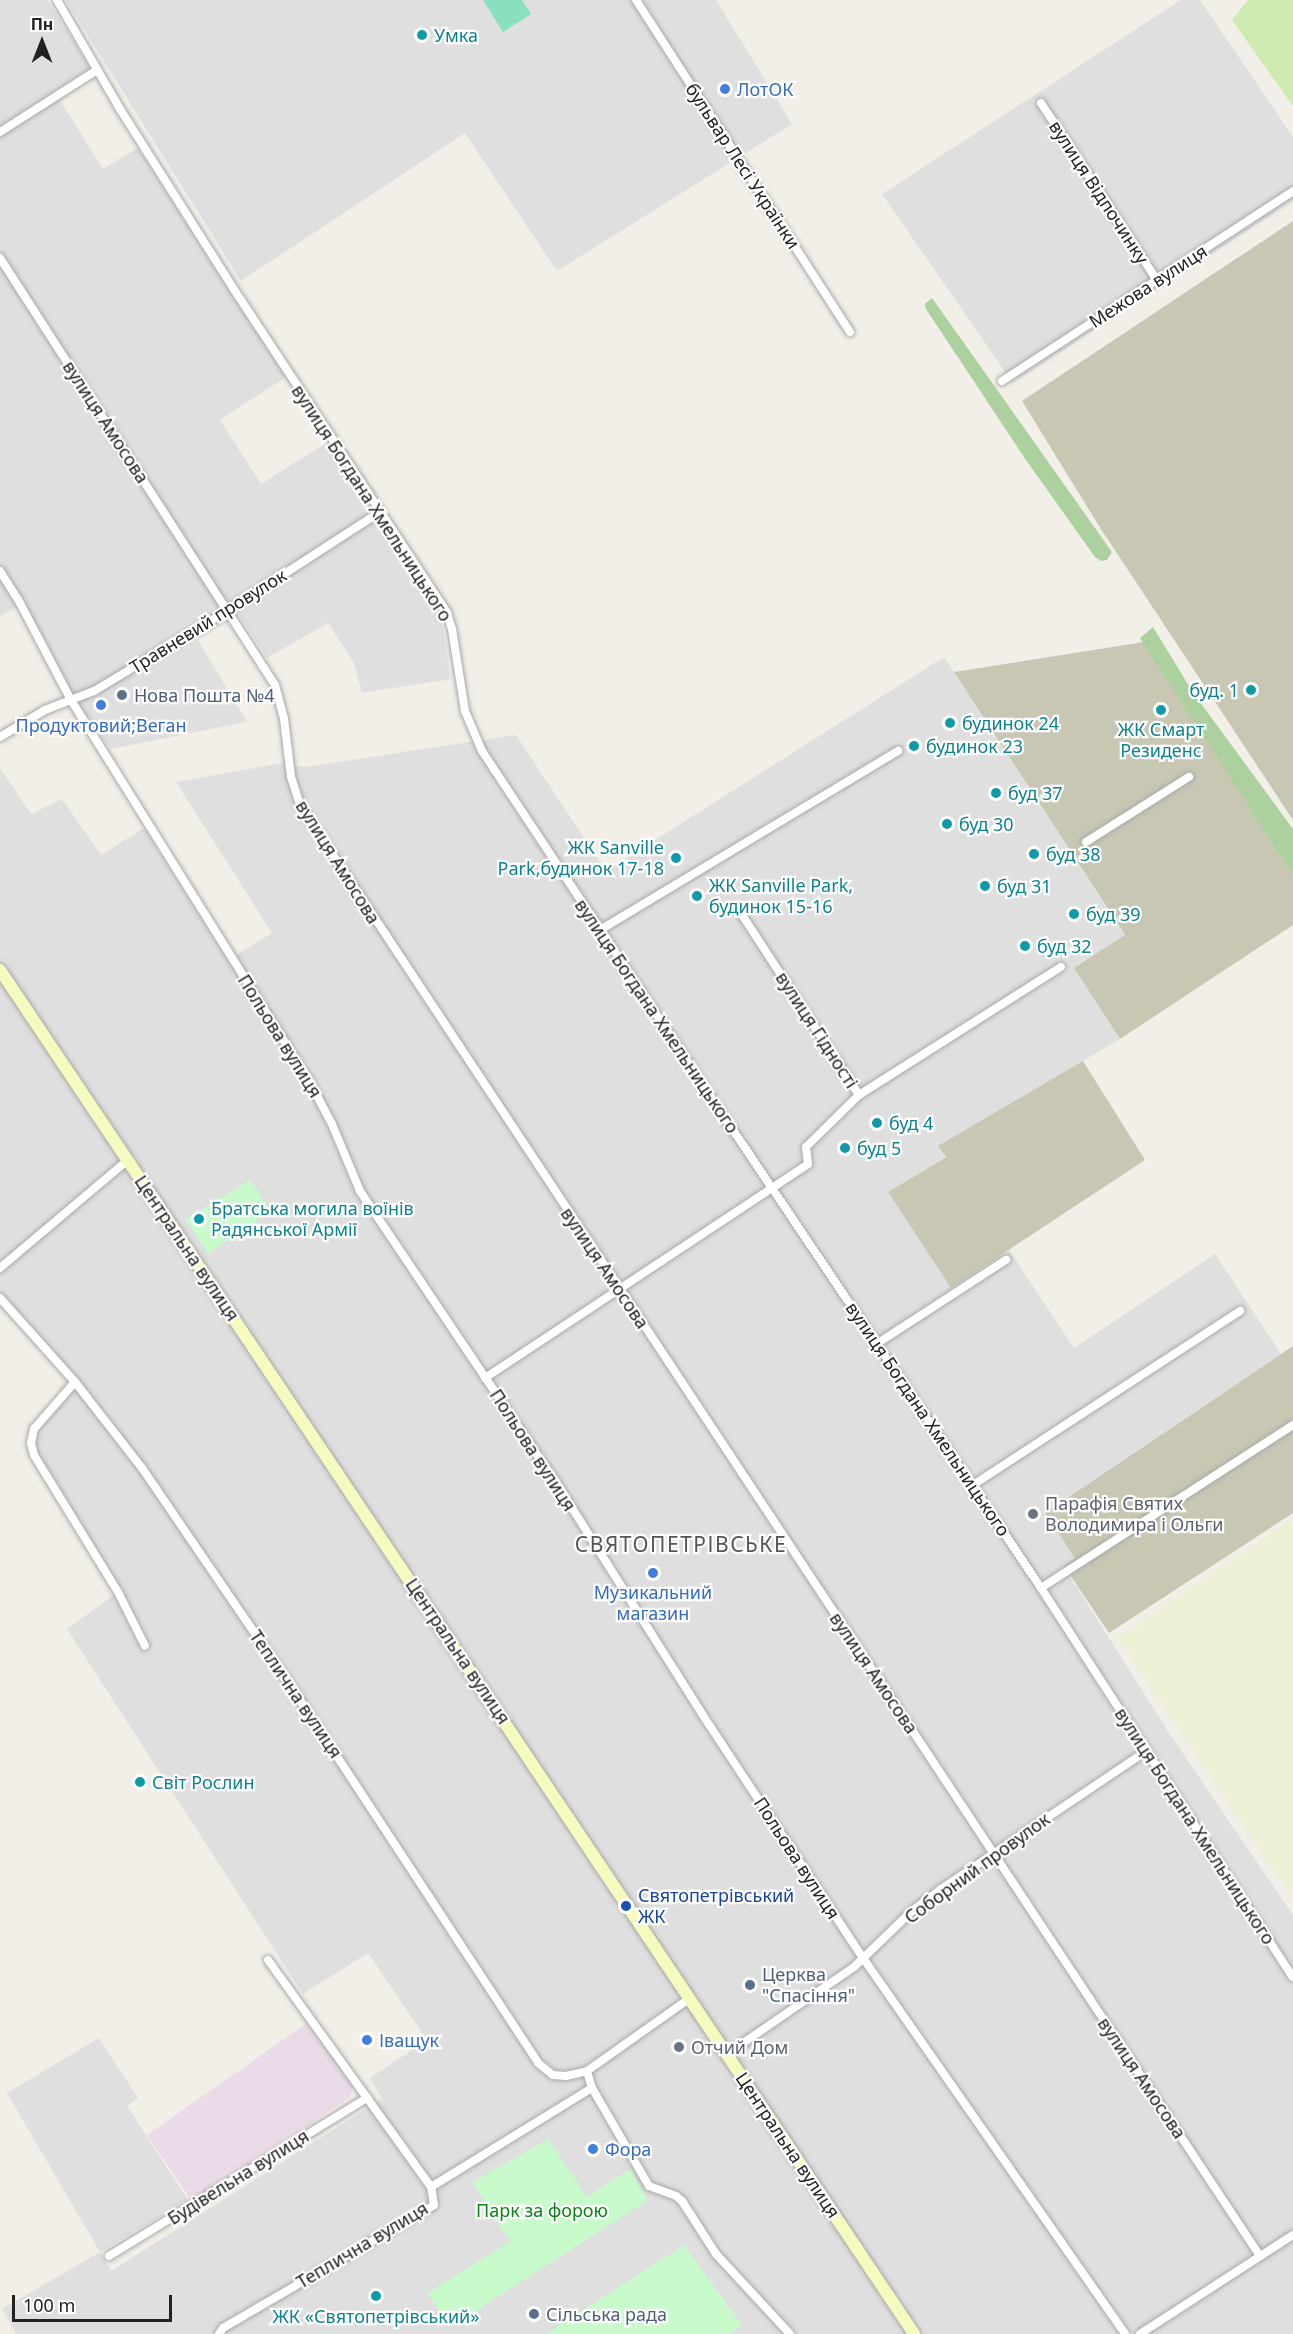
<!DOCTYPE html>
<html>
<head>
<meta charset="utf-8">
<style>
	body { margin:0 }
	#map { position:relative; width:1293px; height:2334px; overflow:hidden; background:#f2efe9; font-family:"Noto Sans",sans-serif }
	div>[style] { position:absolute }
	.residential>* { inset:0; background:#e0dfdf }
	.industrial>* { inset:0; background:#ebdbe8 }
	.construction>* { inset:0; background:#c7c7b4 }
	.farmland>* { inset:0; background:#eef0d5 }
	.grass>* { inset:0; background:#cdebb0 }
	.forest>* { inset:0; background:#add19e }
	.park>* { inset:0; background:#c8facc }
	.pitch>* { inset:0; background:#88e0be }
	.roads { filter:drop-shadow(0 0 2px #a9a9a9) drop-shadow(0 0 2px #a9a9a9) }
	.minor>* { height:8px; margin:-4px; padding:0 4px; transform-origin:4px; border-radius:4px; background:#fff }
	.secondary>* { height:12px; margin:-6px; padding:0 6px; transform-origin:6px; border-radius:6px; background:#f7fabf }
	.dots>* { width:16px; height:16px; translate:-50% -50%; box-sizing:border-box; border:3px solid #fff; border-radius:50% }
	span { translate:-50% -50%; white-space:nowrap; text-align:center; line-height:1.15; -webkit-text-stroke:4.5px #fff; paint-order:stroke }
	.culture-label { font-size:18px; color:#0d838f }
	.left { translate:0 -50%; text-align:left }
	.right { translate:-100% -50%; text-align:right }
	.shop-label { font-size:18px; color:#366cbe }
	.street-label { font-size:18px; color:#222 }
	.service-label { font-size:18px; color:#4e5e75 }
	.worship-label { font-size:18px; color:#5b616d }
	.transit-label { font-size:18px; color:#164399 }
	.park-label { font-size:18px; color:#0c8416 }
	.quarter-label { font-size:21px; color:#555; letter-spacing:1.5px }
	.north { position:absolute; left:12px; top:12px; width:60px; height:60px; -webkit-text-stroke:4px #fff; paint-order:stroke; rotate:0deg; font-size:16px; font-weight:700; line-height:24px; text-align:center; color:#222 }
	.north::after { content:''; display:block; margin:auto; width:21px; height:27px; background:#222; clip-path:polygon(50% 0,100% 100%,50% 72%,0 100%) }
	.scale { position:absolute; left:12px; top:2295px; width:160px; height:27px; box-sizing:border-box; border:3px solid #222; border-top:0; padding-left:8px; font-size:18px; line-height:21px; white-space:nowrap; color:#222; -webkit-text-stroke:4px #fff; paint-order:stroke }
</style>
</head>
<body>
<div id="map">
	<div class="residential">
		<i style="clip-path:polygon(0 0,47px 0,91px 68px,54px 91px,103px 169px,138px 148px,286px 377px,220px 420px,261px 484px,329px 441px,438px 610px,444px 633px,450px 679px,362px 693px,354px 663px,328px 623px,267px 658px,239px 615px,198px 640px,247px 722px,111px 749px,70px 694px,24px 603px,0 616px)"></i>
		<i style="clip-path:polygon(66px 0,716px 0,792px 124px,557px 271px,465px 133px,241px 281px)"></i>
		<i style="clip-path:polygon(1181px 0,1200px 0,1293px 137px,1293px 201px,1013px 383px,882px 194px)"></i>
		<i style="clip-path:polygon(944px 657px,1125px 936px,1074px 968px,1120px 1039px,939px 1146px,946px 1156px,888px 1192px,951px 1288px,1009px 1250px,1074px 1348px,1215px 1254px,1281px 1354px,1045px 1513px,1076px 1558px,1064px 1567px,1169px 1733px,1293px 1915px,1293px 2334px,16px 2334px,2px 2309px,100px 2252px,7px 2093px,99px 2038px,138px 2098px,127px 2106px,188px 2200px,100px 2252px,111px 2271px,382px 2099px,370px 2078px,427px 2040px,368px 1953px,303px 1994px,67px 1629px,118px 1592px,34px 1455px,34px 1429px,74px 1382px,0 1293px,0 768px,31px 814px,62px 799px,101px 855px,144px 828px,228px 960px,272px 933px,176px 782px,277px 764px,305px 767px,516px 735px,606px 871px)"></i>
	</div>
	<div class="industrial">
		<i style="clip-path:polygon(307px 2023px,353px 2082px,350px 2097px,193px 2203px,147px 2135px)"></i>
	</div>
	<div class="construction">
		<i style="clip-path:polygon(1293px 221px,1293px 820px,1099px 526px,1022px 401px)"></i>
		<i style="clip-path:polygon(1150px 641px,1293px 848px,1293px 925px,1120px 1039px,1074px 968px,1125px 935px,954px 672px)"></i>
		<i style="clip-path:polygon(1083px 1061px,1145px 1160px,951px 1288px,888px 1192px,946px 1157px,938px 1146px)"></i>
		<i style="clip-path:polygon(1293px 1346px,1293px 1513px,1109px 1633px,1064px 1566px,1075px 1558px,1045px 1513px)"></i>
	</div>
	<div class="farmland">
		<i style="clip-path:polygon(1293px 1518px,1293px 1900px,1118px 1638px)"></i>
	</div>
	<div class="grass">
		<i style="clip-path:polygon(1248px 0,1293px 0,1293px 106px,1232px 20px)"></i>
	</div>
	<div class="forest">
		<i style="clip-path:polygon(932px 298px,1112px 552px,1107px 560px,1101px 561px,1095px 557px,1026px 460px,926px 309px,925px 304px)"></i>
		<i style="clip-path:polygon(1153px 627px,1194px 694px,1293px 829px,1293px 875px,1140px 638px)"></i>
	</div>
	<div class="park">
		<i style="clip-path:polygon(250px 1180px,271px 1211px,208px 1254px,186px 1219px)"></i>
		<i style="clip-path:polygon(548px 2139px,587px 2197px,630px 2169px,648px 2200px,451px 2327px,427px 2293px,510px 2242px,473px 2182px)"></i>
		<i style="clip-path:polygon(684px 2245px,742px 2325px,729px 2334px,546px 2334px)"></i>
	</div>
	<div class="pitch">
		<i style="clip-path:polygon(483px 0,522px 0,531px 14px,503px 32px)"></i>
	</div>
	<div class="roads">
		<div class="minor">
			<i style="left:57px;top:0;width:126px;rotate:60deg"></i>
			<i style="left:120px;top:109px;width:212px;rotate:57.7deg"></i>
			<i style="left:233px;top:288px;width:389px;rotate:56.6deg"></i>
			<i style="left:447px;top:613px;width:17px;rotate:73deg"></i>
			<i style="left:452px;top:629px;width:83px;rotate:81deg"></i>
			<i style="left:465px;top:711px;width:43px;rotate:67deg"></i>
			<i style="left:482px;top:751px;width:399px;rotate:56.5deg"></i>
			<i style="left:702px;top:1084px;width:607px;rotate:56.07deg"></i>
			<i style="left:1041px;top:1588px;width:463px;rotate:57.1deg"></i>
			<i style="left:636px;top:0;width:395px;rotate:57.2deg"></i>
			<i style="left:1041px;top:103px;width:212px;rotate:56.8deg"></i>
			<i style="left:0;top:132px;width:115px;rotate:-32.6deg"></i>
			<i style="left:0;top:258px;width:508px;rotate:57.22deg"></i>
			<i style="left:275px;top:685px;width:35px;rotate:75deg"></i>
			<i style="left:284px;top:719px;width:58px;rotate:83.1deg"></i>
			<i style="left:291px;top:777px;width:29px;rotate:72deg"></i>
			<i style="left:300px;top:805px;width:1740px;rotate:56.51deg"></i>
			<i style="left:1002px;top:381px;width:348px;rotate:-33.1deg"></i>
			<i style="left:0;top:571px;width:38px;rotate:58deg"></i>
			<i style="left:20px;top:603px;width:110px;rotate:62.3deg"></i>
			<i style="left:71px;top:700px;width:445px;rotate:58deg"></i>
			<i style="left:307px;top:1077px;width:53px;rotate:62deg"></i>
			<i style="left:332px;top:1124px;width:73px;rotate:67.3deg"></i>
			<i style="left:360px;top:1191px;width:359px;rotate:56.1deg"></i>
			<i style="left:560px;top:1489px;width:280px;rotate:57.7deg"></i>
			<i style="left:710px;top:1726px;width:278px;rotate:56.6deg"></i>
			<i style="left:863px;top:1958px;width:458px;rotate:55.1deg"></i>
			<i style="left:0;top:737px;width:52px;rotate:-31deg"></i>
			<i style="left:45px;top:710px;width:53px;rotate:-21.2deg"></i>
			<i style="left:94px;top:691px;width:155px;rotate:-31deg"></i>
			<i style="left:227px;top:611px;width:182px;rotate:-32.9deg"></i>
			<i style="left:1086px;top:842px;width:122px;rotate:-32.3deg"></i>
			<i style="left:600px;top:930px;width:348px;rotate:-31deg"></i>
			<i style="left:859px;top:1095px;width:239px;rotate:-32.4deg"></i>
			<i style="left:0;top:1268px;width:167px;rotate:-40.2deg"></i>
			<i style="left:0;top:1298px;width:113px;rotate:48.2deg"></i>
			<i style="left:75px;top:1382px;width:109px;rotate:52.1deg"></i>
			<i style="left:142px;top:1468px;width:273px;rotate:55.7deg"></i>
			<i style="left:296px;top:1694px;width:441px;rotate:56.7deg"></i>
			<i style="left:538px;top:2063px;width:19px;rotate:39deg"></i>
			<i style="left:553px;top:2075px;width:13px;rotate:4deg"></i>
			<i style="left:566px;top:2076px;width:22px;rotate:-13deg"></i>
			<i style="left:587px;top:2071px;width:126px;rotate:-35.3deg"></i>
			<i style="left:878px;top:1343px;width:153px;rotate:-33deg"></i>
			<i style="left:485px;top:1378px;width:387px;rotate:-33.5deg"></i>
			<i style="left:808px;top:1164px;width:17px;rotate:-97deg"></i>
			<i style="left:806px;top:1147px;width:74px;rotate:-44.5deg"></i>
			<i style="left:859px;top:1095px;width:218px;rotate:-123deg"></i>
			<i style="left:75px;top:1382px;width:62px;rotate:131.1deg"></i>
			<i style="left:34px;top:1429px;width:14px;rotate:102deg"></i>
			<i style="left:31px;top:1443px;width:12px;rotate:76deg"></i>
			<i style="left:34px;top:1455px;width:161px;rotate:58.5deg"></i>
			<i style="left:118px;top:1592px;width:60px;rotate:63.4deg"></i>
			<i style="left:973px;top:1485px;width:319px;rotate:-33.1deg"></i>
			<i style="left:1041px;top:1588px;width:300px;rotate:-32.9deg"></i>
			<i style="left:268px;top:1960px;width:279px;rotate:54.3deg"></i>
			<i style="left:431px;top:2187px;width:189px;rotate:-31.6deg"></i>
			<i style="left:727px;top:2054px;width:154px;rotate:-34.4deg"></i>
			<i style="left:854px;top:1967px;width:81px;rotate:-44deg"></i>
			<i style="left:912px;top:1911px;width:36px;rotate:-37deg"></i>
			<i style="left:941px;top:1889px;width:247px;rotate:-33.9deg"></i>
			<i style="left:587px;top:2071px;width:18px;rotate:74deg"></i>
			<i style="left:592px;top:2088px;width:113px;rotate:59.8deg"></i>
			<i style="left:649px;top:2186px;width:29px;rotate:20deg"></i>
			<i style="left:676px;top:2196px;width:8px;rotate:40deg"></i>
			<i style="left:682px;top:2201px;width:63px;rotate:57.3deg"></i>
			<i style="left:716px;top:2254px;width:109px;rotate:47.2deg"></i>
			<i style="left:109px;top:2256px;width:303px;rotate:-31.5deg"></i>
			<i style="left:219px;top:2334px;width:7px;rotate:-56deg"></i>
			<i style="left:223px;top:2328px;width:244px;rotate:-30.2deg"></i>
			<i style="left:434px;top:2205px;width:18px;rotate:-99deg"></i>
			<i style="left:1140px;top:2334px;width:182px;rotate:-32.9deg"></i>
		</div>
		<div class="secondary">
			<i style="left:0;top:970px;width:1642px;rotate:56.17deg"></i>
		</div>
	</div>
	<div class="dots">
		<i style="left:422px;top:35px;background:#0f9aa8"></i>
		<i style="left:725px;top:89px;background:#3f7fe0"></i>
		<i style="left:1251px;top:690px;background:#0f9aa8"></i>
		<i style="left:122px;top:695px;background:#5c6f8a"></i>
		<i style="left:101px;top:705px;background:#3f7fe0"></i>
		<i style="left:1161px;top:710px;background:#0f9aa8"></i>
		<i style="left:950px;top:723px;background:#0f9aa8"></i>
		<i style="left:914px;top:746px;background:#0f9aa8"></i>
		<i style="left:996px;top:793px;background:#0f9aa8"></i>
		<i style="left:947px;top:824px;background:#0f9aa8"></i>
		<i style="left:1034px;top:854px;background:#0f9aa8"></i>
		<i style="left:676px;top:858px;background:#0f9aa8"></i>
		<i style="left:985px;top:886px;background:#0f9aa8"></i>
		<i style="left:697px;top:896px;background:#0f9aa8"></i>
		<i style="left:1074px;top:914px;background:#0f9aa8"></i>
		<i style="left:1025px;top:946px;background:#0f9aa8"></i>
		<i style="left:877px;top:1123px;background:#0f9aa8"></i>
		<i style="left:845px;top:1148px;background:#0f9aa8"></i>
		<i style="left:199px;top:1219px;background:#0f9aa8"></i>
		<i style="left:1033px;top:1514px;background:#6b7280"></i>
		<i style="left:653px;top:1573px;background:#3f7fe0"></i>
		<i style="left:140px;top:1782px;background:#0f9aa8"></i>
		<i style="left:626px;top:1906px;background:#1a4fb4"></i>
		<i style="left:750px;top:1985px;background:#5c6f8a"></i>
		<i style="left:367px;top:2040px;background:#3f7fe0"></i>
		<i style="left:679px;top:2047px;background:#6b7280"></i>
		<i style="left:593px;top:2149px;background:#3f7fe0"></i>
		<i style="left:376px;top:2296px;background:#0f9aa8"></i>
		<i style="left:534px;top:2314px;background:#5c6f8a"></i>
	</div>
	<div class="culture-label">
		<span class="left" style="left:434px;top:35px">Умка</span>
		<span class="right" style="left:1239px;top:690px">буд. 1</span>
		<span class="left" style="left:962px;top:723px">будинок 24</span>
		<span style="left:1161px;top:740px">ЖК Смарт<br>Резиденс</span>
		<span class="left" style="left:926px;top:746px">будинок 23</span>
		<span class="left" style="left:1008px;top:793px">буд 37</span>
		<span class="left" style="left:959px;top:824px">буд 30</span>
		<span class="right" style="left:664px;top:858px">ЖК Sanville<br>Park,будинок 17-18</span>
		<span class="left" style="left:1046px;top:854px">буд 38</span>
		<span class="left" style="left:709px;top:896px">ЖК Sanville Park,<br>будинок 15-16</span>
		<span class="left" style="left:997px;top:886px">буд 31</span>
		<span class="left" style="left:1086px;top:914px">буд 39</span>
		<span class="left" style="left:1037px;top:946px">буд 32</span>
		<span class="left" style="left:889px;top:1123px">буд 4</span>
		<span class="left" style="left:857px;top:1148px">буд 5</span>
		<span class="left" style="left:211px;top:1219px">Братська могила воїнів<br>Радянської Армії</span>
		<span class="left" style="left:152px;top:1782px">Світ Рослин</span>
		<span style="left:376px;top:2316px">ЖК «Святопетрівський»</span>
	</div>
	<div class="shop-label">
		<span class="left" style="left:737px;top:89px">ЛотОК</span>
		<span style="left:101px;top:725px">Продуктовий;Веган</span>
		<span style="left:653px;top:1603px">Музикальний<br>магазин</span>
		<span class="left" style="left:379px;top:2040px">Іващук</span>
		<span class="left" style="left:605px;top:2149px">Фора</span>
	</div>
	<div class="street-label">
		<span style="left:743px;top:166px;rotate:57deg">бульвар Лесі Українки</span>
		<span style="left:1099px;top:192px;rotate:57deg">вулиця Відпочинку</span>
		<span style="left:1148px;top:286px;rotate:-33deg">Межова вулиця</span>
		<span style="left:106px;top:422px;rotate:57deg">вулиця Амосова</span>
		<span style="left:372px;top:503px;rotate:57deg">вулиця Богдана Хмельницького</span>
		<span style="left:208px;top:621px;rotate:-32deg">Травневий провулок</span>
		<span style="left:338px;top:862px;rotate:58deg">вулиця Амосова</span>
		<span style="left:657px;top:1016px;rotate:56deg">вулиця Богдана Хмельницького</span>
		<span style="left:817px;top:1030px;rotate:57deg">вулиця Гідності</span>
		<span style="left:280px;top:1036px;rotate:58deg">Польова вулиця</span>
		<span style="left:187px;top:1248px;rotate:56deg">Центральна вулиця</span>
		<span style="left:605px;top:1268px;rotate:56deg">вулиця Амосова</span>
		<span style="left:928px;top:1419px;rotate:56deg">вулиця Богдана Хмельницького</span>
		<span style="left:533px;top:1450px;rotate:57deg">Польова вулиця</span>
		<span style="left:458px;top:1651px;rotate:56deg">Центральна вулиця</span>
		<span style="left:874px;top:1673px;rotate:56deg">вулиця Амосова</span>
		<span style="left:296px;top:1694px;rotate:56deg">Теплична вулиця</span>
		<span style="left:1195px;top:1826px;rotate:57deg">вулиця Богдана Хмельницького</span>
		<span style="left:797px;top:1858px;rotate:57deg">Польова вулиця</span>
		<span style="left:977px;top:1868px;rotate:-36deg">Соборний провулок</span>
		<span style="left:1142px;top:2078px;rotate:56deg">вулиця Амосова</span>
		<span style="left:788px;top:2145px;rotate:56deg">Центральна вулиця</span>
		<span style="left:238px;top:2177px;rotate:-32deg">Будівельна вулиця</span>
		<span style="left:362px;top:2245px;rotate:-31deg">Теплична вулиця</span>
	</div>
	<div class="service-label">
		<span class="left" style="left:134px;top:695px">Нова Пошта №4</span>
		<span class="left" style="left:762px;top:1985px">Церква<br>"Спасіння"</span>
		<span class="left" style="left:546px;top:2314px">Сільська рада</span>
	</div>
	<div class="worship-label">
		<span class="left" style="left:1045px;top:1514px">Парафія Святих<br>Володимира і Ольги</span>
		<span class="left" style="left:691px;top:2047px">Отчий Дом</span>
	</div>
	<div class="transit-label">
		<span class="left" style="left:638px;top:1906px">Святопетрівський<br>ЖК</span>
	</div>
	<div class="park-label">
		<span style="left:542px;top:2210px">Парк за форою</span>
	</div>
	<div class="quarter-label">
		<span style="left:681px;top:1544px">СВЯТОПЕТРІВСЬКЕ</span>
	</div>
	<div class="north">Пн</div>
	<div class="scale">100 m</div>
</div>
</body>
</html>
